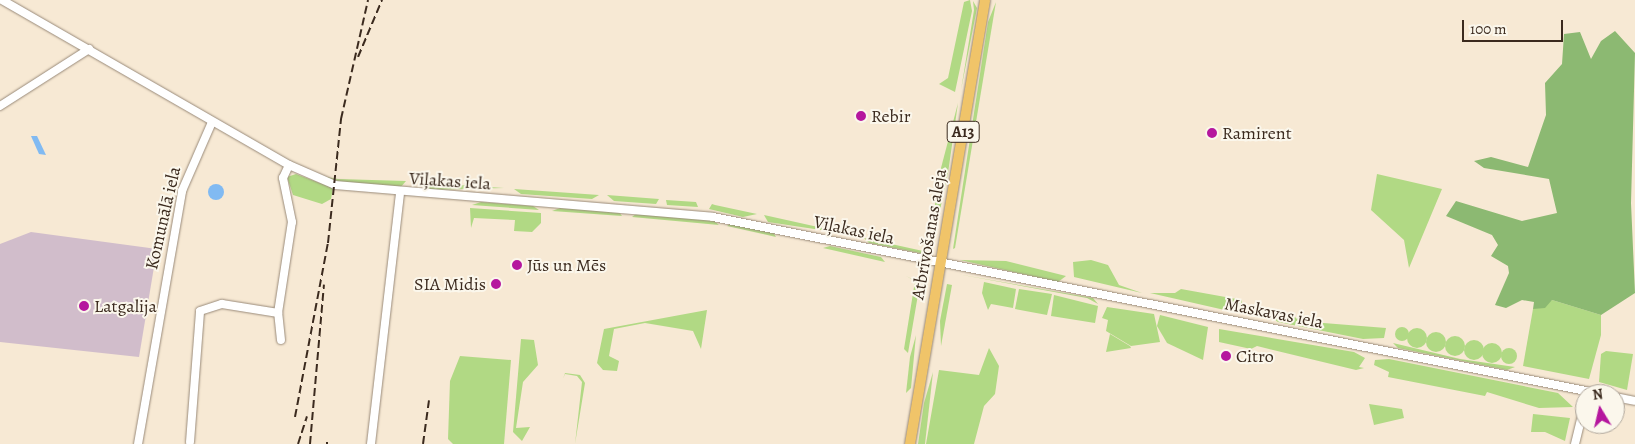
<!DOCTYPE html>
<html>
<head>
<meta charset="utf-8">
<style>
	body { margin:0 }
	#map { position:relative; width:1635px; height:444px; overflow:hidden; background:#f7e9d4; font-family:Alegreya,serif }
	div>[style] { position:absolute }
	.industrial>* { inset:0; background:#d1bdcb }
	.green>* { inset:0; background:#b1d984 }
	.round { border-radius:50% }
	.forest>* { inset:0; background:#8cb972 }
	.water>* { inset:0; background:#81baf2 }
	.roads { filter:drop-shadow(0 0 1px #998a79) drop-shadow(0 0 1px #998a79) }
	.minor>* { height:8px; margin:-4px; padding:0 4px; transform-origin:4px; border-radius:4px; background:#fff }
	.major>* { height:10px; margin:-5px; padding:0 5px; transform-origin:5px; border-radius:5px; background:#f0c469 }
	.rail>* { height:2px; margin-top:-1px; transform-origin:0; background:repeating-linear-gradient(90deg,#3b2a1e 0 8px,transparent 0 12px) }
	.dots>* { width:14px; height:14px; translate:-50% -50%; box-sizing:border-box; border:2px solid #fbf7ec; border-radius:50% }
	span { translate:-50% -50%; white-space:nowrap; text-align:center; line-height:1.15; -webkit-text-stroke:4px #fbf7ec; paint-order:stroke }
	.shield-label span { padding:1px 4px; background:#fbf7ec; border:1px solid; border-radius:4px; -webkit-text-stroke-width:0 }
	.shield-label { font-size:16px; color:#3b2a1e; font-weight:700 }
	.poi-label { font-size:18px; color:#3b2a1e }
	.left { translate:0 -50%; text-align:left }
	.right { translate:-100% -50%; text-align:right }
	.street-label { font-size:18px; color:#3b2a1e }
	.north { position:absolute; left:1575px; top:384px; width:50px; height:50px; box-sizing:border-box; background:#fbf7ec; border:1px solid #aea59a; border-radius:50%; rotate:351deg; font-size:14px; font-weight:700; line-height:20px; text-align:center; color:#3b2a1e }
	.north::after { content:''; display:block; margin:auto; width:18px; height:22px; background:#b5179e; clip-path:polygon(50% 0,100% 100%,50% 72%,0 100%) }
	.scale { position:absolute; left:1462px; top:20px; width:101px; height:22px; box-sizing:border-box; border:2px solid #3b2a1e; border-top:0; padding-left:6px; font-size:15px; line-height:18px; white-space:nowrap; color:#3b2a1e; -webkit-text-stroke:4px #fbf7ec; paint-order:stroke }
</style>
</head>
<body>
<div id="map">
	<div class="industrial">
		<i style="clip-path:polygon(31px 232px,157px 249px,139px 357px,0 342px,0 244px)"></i>
	</div>
	<div class="green">
		<i style="clip-path:polygon(970px 0,972px 11px,955px 92px,939px 84px,948px 78px,964px 2px)"></i>
		<i style="clip-path:polygon(973px 1px,977px 8px,961px 90px,974px 10px)"></i>
		<i style="clip-path:polygon(996px 2px,955px 248px,953px 249px,988px 22px)"></i>
		<i style="clip-path:polygon(958px 103px,948px 173px,932px 247px,929px 241px,941px 168px)"></i>
		<i style="clip-path:polygon(296px 174px,333px 188px,331px 199px,322px 204px,293px 195px,287px 177px)"></i>
		<i style="clip-path:polygon(1377px 174px,1442px 189px,1409px 268px,1404px 240px,1371px 210px)"></i>
		<i style="clip-path:polygon(321px 176px,338px 179px,406px 181px,400px 188px,341px 182px)"></i>
		<i style="clip-path:polygon(430px 183px,504px 188px,426px 190px)"></i>
		<i style="clip-path:polygon(514px 189px,599px 195px,592px 199px,521px 194px)"></i>
		<i style="clip-path:polygon(607px 195px,659px 199px,656px 204px,614px 201px)"></i>
		<i style="clip-path:polygon(666px 200px,696px 202px,698px 207px,667px 205px)"></i>
		<i style="clip-path:polygon(481px 202px,533px 206px,539px 210px,472px 205px)"></i>
		<i style="clip-path:polygon(712px 204px,715px 205px,757px 214px,743px 217px,709px 209px)"></i>
		<i style="clip-path:polygon(470px 208px,541px 213px,541px 223px,532px 232px,514px 231px,515px 220px,474px 218px,471px 228px)"></i>
		<i style="clip-path:polygon(560px 208px,619px 212px,622px 216px,552px 211px)"></i>
		<i style="clip-path:polygon(636px 214px,713px 220px,719px 225px,632px 217px)"></i>
		<i style="clip-path:polygon(764px 215px,854px 235px,768px 222px)"></i>
		<i style="clip-path:polygon(731px 223px,773px 232px,776px 237px,727px 226px)"></i>
		<i style="clip-path:polygon(864px 238px,923px 251px,925px 254px,869px 243px)"></i>
		<i style="clip-path:polygon(830px 246px,881px 257px,885px 262px,823px 248px)"></i>
		<i style="clip-path:polygon(960px 260px,1006px 261px,1066px 276px,1058px 282px)"></i>
		<i style="clip-path:polygon(1091px 260px,1108px 265px,1119px 285px,1142px 293px,1074px 277px,1073px 262px)"></i>
		<i style="clip-path:polygon(957px 274px,1093px 298px,1098px 304px,1087px 298px)"></i>
		<i style="clip-path:polygon(906px 276px,920px 283px,908px 353px,904px 349px,915px 281px)"></i>
		<i style="clip-path:polygon(984px 282px,1016px 289px,1013px 308px,991px 304px,988px 310px,982px 293px)"></i>
		<i style="clip-path:polygon(947px 284px,952px 285px,941px 346px,940px 321px)"></i>
		<i style="clip-path:polygon(1019px 289px,1052px 294px,1047px 315px,1015px 309px)"></i>
		<i style="clip-path:polygon(1181px 289px,1242px 300px,1242px 306px,1229px 311px,1150px 293px,1175px 293px)"></i>
		<i style="clip-path:polygon(1054px 295px,1098px 306px,1095px 323px,1051px 316px)"></i>
		<i style="clip-path:polygon(1552px 300px,1601px 315px,1601px 335px,1589px 379px,1523px 366px,1533px 309px)"></i>
		<i style="clip-path:polygon(1107px 307px,1154px 314px,1160px 342px,1131px 346px,1106px 331px,1108px 320px,1102px 318px)"></i>
		<i style="clip-path:polygon(707px 310px,701px 349px,693px 331px,645px 323px,614px 329px,609px 356px,619px 361px,617px 371px,603px 370px,597px 363px,604px 329px)"></i>
		<i style="clip-path:polygon(1273px 311px,1311px 322px,1386px 328px,1384px 338px,1363px 339px,1278px 322px,1272px 318px)"></i>
		<i style="clip-path:polygon(1160px 315px,1208px 327px,1203px 360px,1167px 343px,1157px 326px)"></i>
		<i class="round" style="left:1395px;top:327px;width:14px;height:14px"></i>
		<i class="round" style="left:1407px;top:328px;width:20px;height:20px"></i>
		<i style="clip-path:polygon(1219px 329px,1354px 352px,1365px 358px,1359px 367px,1364px 368px,1356px 370px,1257px 346px,1251px 349px,1219px 342px)"></i>
		<i class="round" style="left:1426px;top:332px;width:20px;height:20px"></i>
		<i style="clip-path:polygon(1110px 334px,1130px 346px,1131px 348px,1106px 352px)"></i>
		<i style="clip-path:polygon(916px 335px,911px 388px,906px 393px,910px 357px)"></i>
		<i class="round" style="left:1445px;top:336px;width:20px;height:20px"></i>
		<i style="clip-path:polygon(521px 339px,534px 340px,538px 365px,523px 382px,516px 428px,530px 427px,522px 441px,513px 432px)"></i>
		<i class="round" style="left:1464px;top:340px;width:20px;height:20px"></i>
		<i class="round" style="left:1482px;top:343px;width:20px;height:20px"></i>
		<i style="clip-path:polygon(1393px 343px,1460px 359px,1515px 367px,1507px 370px,1398px 348px)"></i>
		<i class="round" style="left:1501px;top:348px;width:16px;height:16px"></i>
		<i style="clip-path:polygon(989px 348px,999px 366px,995px 394px,984px 406px,974px 444px,926px 444px,939px 370px,979px 375px)"></i>
		<i style="clip-path:polygon(1606px 351px,1633px 354px,1627px 390px,1599px 382px,1601px 354px)"></i>
		<i style="clip-path:polygon(460px 356px,511px 360px,504px 444px,453px 444px,448px 439px,450px 381px)"></i>
		<i style="clip-path:polygon(1389px 359px,1558px 393px,1573px 407px,1539px 408px,1487px 392px,1485px 396px,1388px 377px,1389px 372px,1374px 365px,1375px 360px)"></i>
		<i style="clip-path:polygon(933px 372px,925px 444px,918px 444px,924px 403px)"></i>
		<i style="clip-path:polygon(565px 373px,580px 375px,585px 383px,575px 444px,582px 382px,577px 376px,565px 374px,563px 379px)"></i>
		<i style="clip-path:polygon(1369px 404px,1402px 409px,1404px 418px,1374px 425px)"></i>
		<i style="clip-path:polygon(1533px 414px,1570px 418px,1565px 441px,1545px 432px,1531px 432px)"></i>
	</div>
	<div class="forest">
		<i style="clip-path:polygon(1615px 31px,1635px 53px,1631px 203px,1635px 293px,1601px 315px,1552px 300px,1545px 308px,1533px 309px,1534px 302px,1522px 300px,1506px 308px,1495px 305px,1509px 273px,1508px 266px,1491px 256px,1498px 245px,1492px 235px,1446px 216px,1456px 201px,1522px 221px,1557px 213px,1549px 179px,1484px 168px,1474px 161px,1491px 157px,1528px 167px,1546px 115px,1545px 83px,1562px 64px,1564px 34px,1580px 32px,1591px 59px,1601px 41px)"></i>
	</div>
	<div class="water">
		<i style="clip-path:polygon(31px 136px,37px 136px,46px 155px,39px 154px)"></i>
		<i class="round" style="left:208px;top:184px;width:16px;height:16px"></i>
	</div>
	<div class="roads">
		<div class="minor">
			<i style="left:2px;top:0;width:331px;rotate:29.9deg"></i>
			<i style="left:289px;top:165px;width:50px;rotate:23.5deg"></i>
			<i style="left:335px;top:185px;width:379px;rotate:4.8deg"></i>
			<i style="left:713px;top:217px;width:905px;rotate:11.27deg"></i>
			<i style="left:0;top:106px;width:106px;rotate:-32.6deg"></i>
			<i style="left:281px;top:340px;width:27px;rotate:-96deg"></i>
			<i style="left:278px;top:313px;width:92px;rotate:-81.3deg"></i>
			<i style="left:292px;top:222px;width:45px;rotate:-101.6deg"></i>
			<i style="left:283px;top:178px;width:14px;rotate:-65deg"></i>
			<i style="left:1615px;top:397px;width:20px;rotate:11deg"></i>
			<i style="left:190px;top:442px;width:131px;rotate:-85.6deg"></i>
			<i style="left:200px;top:311px;width:23px;rotate:-18deg"></i>
			<i style="left:222px;top:304px;width:57px;rotate:9.1deg"></i>
			<i style="left:138px;top:444px;width:257px;rotate:-80.1deg"></i>
			<i style="left:182px;top:191px;width:75px;rotate:-66.5deg"></i>
			<i style="left:371px;top:444px;width:254px;rotate:-83.4deg"></i>
			<i style="left:1575px;top:444px;width:42px;rotate:-76.3deg"></i>
		</div>
		<div class="major">
			<i style="left:910px;top:444px;width:450px;rotate:-80.4deg"></i>
		</div>
	</div>
	<div class="rail">
		<i style="left:358px;top:57px;width:62px;rotate:-67.2deg"></i>
		<i style="left:295px;top:417px;width:177px;rotate:-79.3deg"></i>
		<i style="left:328px;top:243px;width:125px;rotate:-84deg"></i>
		<i style="left:341px;top:119px;width:122px;rotate:-77.2deg"></i>
		<i style="left:298px;top:444px;width:29px;rotate:-72deg"></i>
		<i style="left:310px;top:444px;width:160px;rotate:-85deg"></i>
		<i style="left:327px;top:444px;width:2px;rotate:-90deg"></i>
		<i style="left:423px;top:444px;width:44px;rotate:-82.2deg"></i>
	</div>
	<div class="dots">
		<i style="left:861px;top:116px;background:#b5179e"></i>
		<i style="left:1212px;top:133px;background:#b5179e"></i>
		<i style="left:517px;top:265px;background:#b5179e"></i>
		<i style="left:496px;top:284px;background:#b5179e"></i>
		<i style="left:84px;top:306px;background:#b5179e"></i>
		<i style="left:1226px;top:356px;background:#b5179e"></i>
	</div>
	<div class="shield-label">
		<span style="left:963px;top:132px">A13</span>
	</div>
	<div class="poi-label">
		<span class="left" style="left:871px;top:116px">Rebir</span>
		<span class="left" style="left:1222px;top:133px">Ramirent</span>
		<span class="left" style="left:527px;top:265px">Jūs un Mēs</span>
		<span class="right" style="left:486px;top:284px">SIA Midis</span>
		<span class="left" style="left:94px;top:306px">Latgalija</span>
		<span class="left" style="left:1236px;top:356px">Citro</span>
	</div>
	<div class="street-label">
		<span style="left:450px;top:181px;rotate:4deg">Viļakas iela</span>
		<span style="left:163px;top:218px;rotate:-77deg">Komunālā iela</span>
		<span style="left:854px;top:230px;rotate:12deg">Viļakas iela</span>
		<span style="left:929px;top:234px;rotate:-80deg">Atbrīvošanas aleja</span>
		<span style="left:1274px;top:313px;rotate:11deg">Maskavas iela</span>
	</div>
	<div class="north">N</div>
	<div class="scale">100 m</div>
</div>
</body>
</html>
